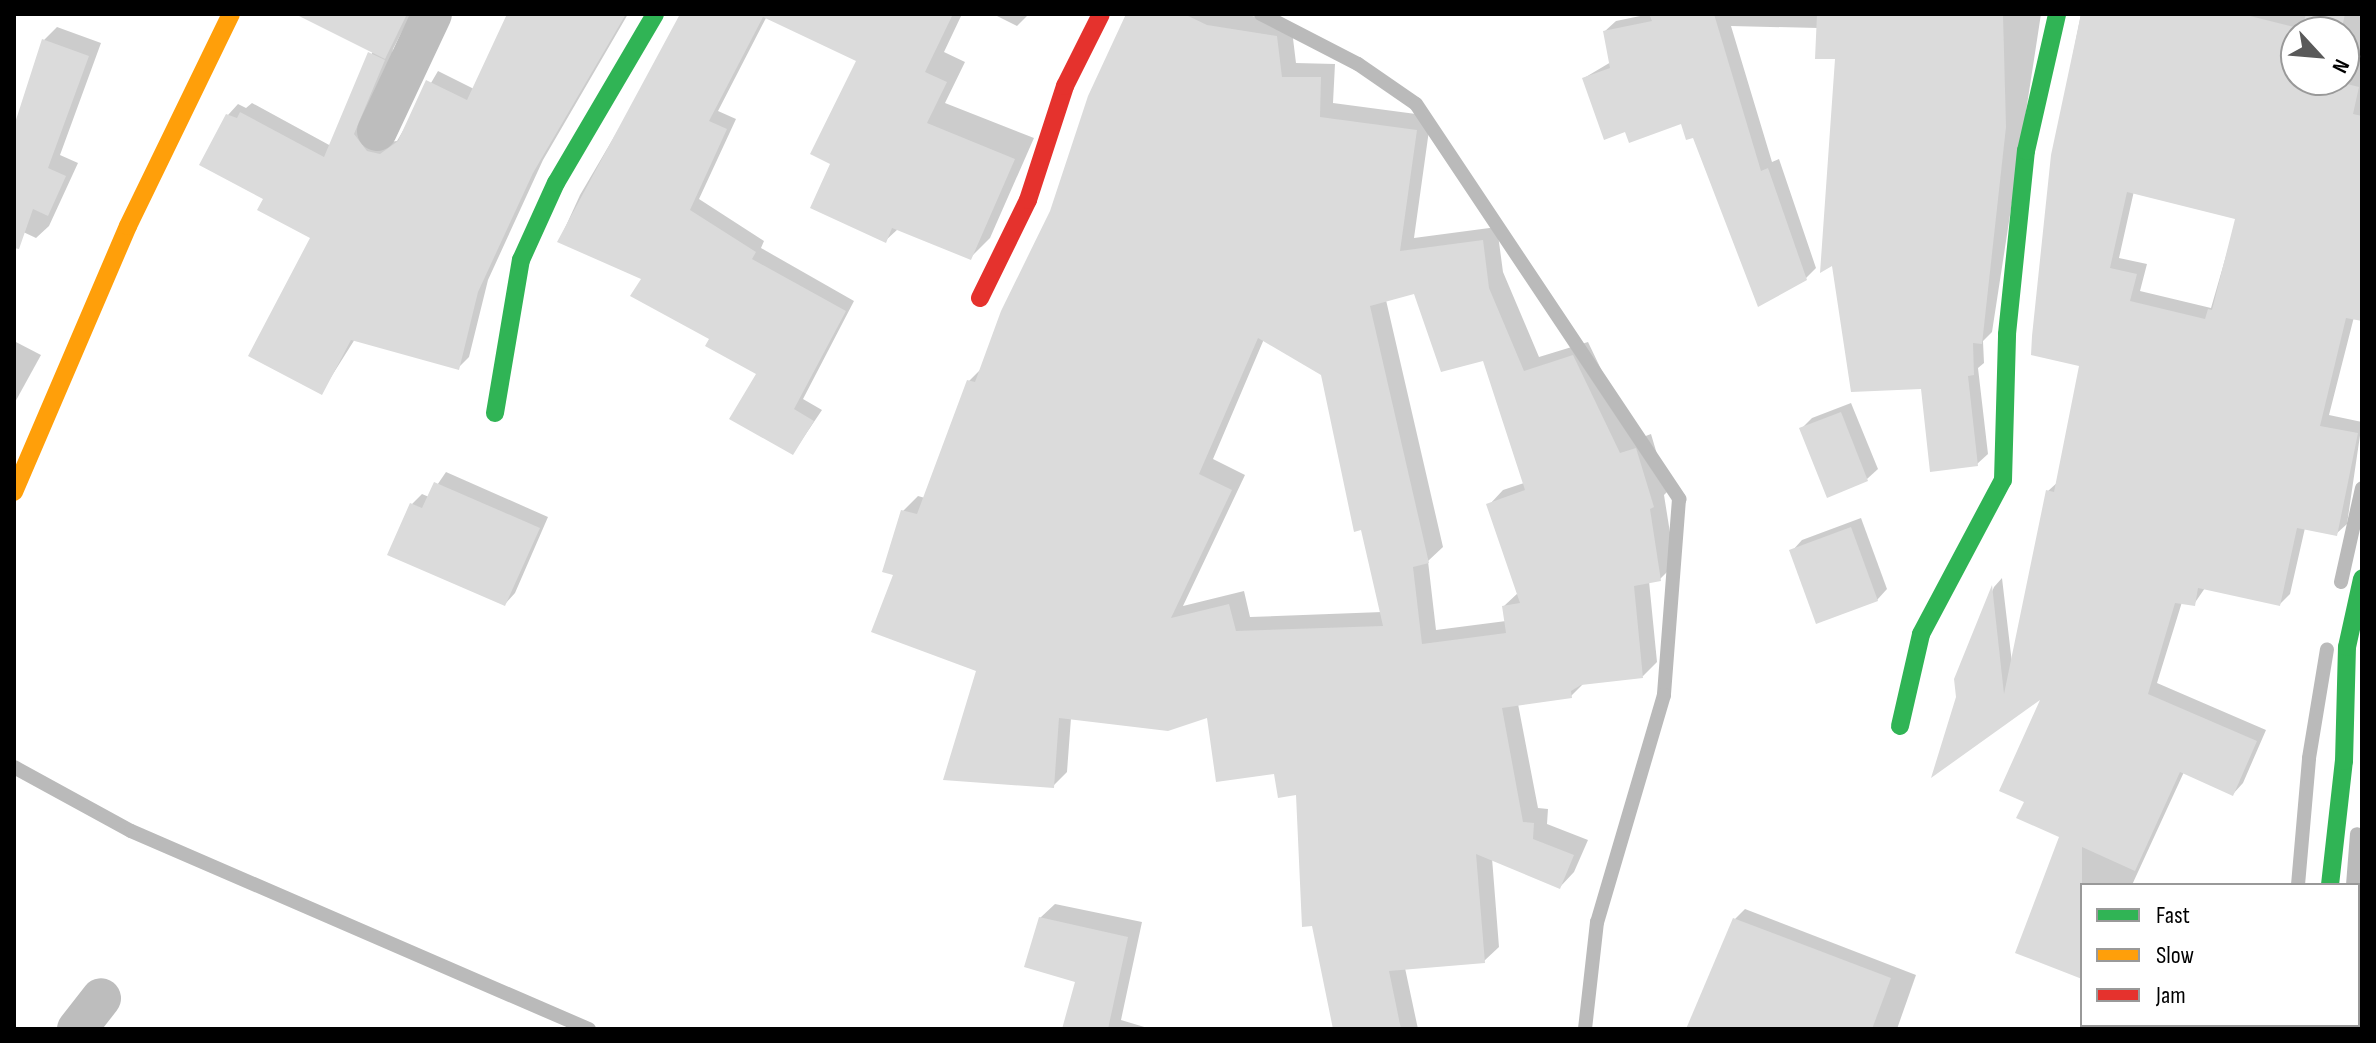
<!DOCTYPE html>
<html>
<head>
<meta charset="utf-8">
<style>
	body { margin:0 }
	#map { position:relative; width:2376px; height:1043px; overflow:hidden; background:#fff; font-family:"Sofia Sans Condensed",sans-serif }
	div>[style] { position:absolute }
	.shadow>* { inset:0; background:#0003 }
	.stream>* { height:14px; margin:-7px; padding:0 7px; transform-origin:7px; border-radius:7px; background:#bababa }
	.building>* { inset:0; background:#dbdbdb }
	.street>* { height:40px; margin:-20px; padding:0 20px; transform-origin:20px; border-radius:20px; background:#bdbdbd }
	.fast>* { height:18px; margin:-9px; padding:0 9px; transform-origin:9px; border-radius:9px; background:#30b455 }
	.slow>* { height:18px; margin:-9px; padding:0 9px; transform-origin:9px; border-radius:9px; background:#ff9f0a }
	.jam>* { height:18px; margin:-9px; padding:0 9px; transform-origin:9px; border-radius:9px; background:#e5322d }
	span { translate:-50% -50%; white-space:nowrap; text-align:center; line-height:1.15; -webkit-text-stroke:6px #fff; paint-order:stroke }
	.frame { position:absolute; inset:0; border:16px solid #000; pointer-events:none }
	.legend { position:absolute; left:2080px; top:883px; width:280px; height:144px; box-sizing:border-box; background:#fff; border:2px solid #999; margin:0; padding:10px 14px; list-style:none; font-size:24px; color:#000 }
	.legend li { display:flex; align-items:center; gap:16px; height:40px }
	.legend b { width:40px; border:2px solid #999 }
	.north { position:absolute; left:2280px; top:16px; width:80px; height:80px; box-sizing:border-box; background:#fff; border:2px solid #999; border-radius:50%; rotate:116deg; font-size:22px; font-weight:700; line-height:32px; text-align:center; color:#000 }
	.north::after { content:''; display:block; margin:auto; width:28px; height:36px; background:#595959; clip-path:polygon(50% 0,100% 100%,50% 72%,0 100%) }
</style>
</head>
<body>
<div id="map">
	<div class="shadow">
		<i style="clip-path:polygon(349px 14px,411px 14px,393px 49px,379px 143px,397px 141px,438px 71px,474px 89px,510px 14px,628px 14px,543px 160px,488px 280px,469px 357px,458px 368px,355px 339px,321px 393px,313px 238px,265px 198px,228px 115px,238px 104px,246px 108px,252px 103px,331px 146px,373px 51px)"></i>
		<i style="clip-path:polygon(679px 14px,768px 14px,718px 111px,736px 119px,699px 199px,764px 241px,761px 248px,854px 301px,803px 399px,822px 410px,793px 453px,759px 373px,644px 278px,559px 241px,580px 195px,679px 26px)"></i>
		<i style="clip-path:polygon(803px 14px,962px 14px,944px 52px,965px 62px,945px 103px,1034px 138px,990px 238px,970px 258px,898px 229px,885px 241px,833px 163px,859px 60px)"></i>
		<i style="clip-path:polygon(993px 14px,1029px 14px,1017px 26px)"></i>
		<i style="clip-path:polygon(evenodd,1128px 14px,1239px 14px,1291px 22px,1296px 63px,1335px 64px,1333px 103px,1431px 116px,1414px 238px,1497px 227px,1503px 272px,1539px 357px,1588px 342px,1635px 440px,1651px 434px,1668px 491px,1664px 495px,1675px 564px,1660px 579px,1649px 581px,1657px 662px,1643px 676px,1585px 682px,1571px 696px,1518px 704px,1538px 808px,1548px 809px,1547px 824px,1588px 840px,1574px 872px,1560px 887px,1492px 858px,1499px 947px,1484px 961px,1405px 968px,1418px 1029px,1335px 1029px,1298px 792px,1276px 771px,1208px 715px,1071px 718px,1067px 772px,1053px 786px,978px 670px,896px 574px,903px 511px,918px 496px,925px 498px,969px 381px,982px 368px,1052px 212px,1128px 14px,1415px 291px,1484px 359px,1524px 483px,1503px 490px,1489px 505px,1519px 592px,1504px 606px,1506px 621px,1436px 630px,1428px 561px,1443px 547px,1386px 300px,1415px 291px,1128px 14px,1264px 339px,1323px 374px,1382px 612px,1250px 617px,1244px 591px,1183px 606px,1245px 475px,1213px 459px,1264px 339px)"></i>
		<i style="clip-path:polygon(1650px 14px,2041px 14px,1992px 332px,1983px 341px,1984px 363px,1978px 368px,1988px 454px,1977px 464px,1923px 387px,1837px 57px,1818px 28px,1731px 26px,1772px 162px,1779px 159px,1816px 268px,1806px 278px,1682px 121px,1627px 129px,1584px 78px,1611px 62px,1605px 31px,1616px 21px)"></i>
		<i style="clip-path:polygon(evenodd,2081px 14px,2362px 14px,2362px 319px,2354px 317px,2329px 415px,2362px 422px,2347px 524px,2336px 534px,2305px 528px,2290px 594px,2280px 604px,2205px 588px,2194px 604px,2182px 602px,2157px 683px,2266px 730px,2243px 783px,2233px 794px,2184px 772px,2132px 885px,2082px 885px,2082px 977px,2062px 836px,2026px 801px,2045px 694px,1958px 697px,1956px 679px,1994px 587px,2002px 578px,2012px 663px,2048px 491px,2059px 481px,2081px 364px,2053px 155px,2081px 14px,2296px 32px,2344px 32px,2344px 80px,2296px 80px,2296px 32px,2081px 14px,2134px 191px,2237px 218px,2211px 308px,2140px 291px,2147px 264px,2119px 258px,2134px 191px)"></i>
		<i style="clip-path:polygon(57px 27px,101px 43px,60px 155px,78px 163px,49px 226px,36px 238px,19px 230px,14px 236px,14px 133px,44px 40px)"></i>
		<i style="clip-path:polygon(14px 341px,41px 355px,14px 404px)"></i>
		<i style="clip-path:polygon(1851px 403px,1878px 469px,1867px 479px,1828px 495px,1801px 429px,1812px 418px)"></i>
		<i style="clip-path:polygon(446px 472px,548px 517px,515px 593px,505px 604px,412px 504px,422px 494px,429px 497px)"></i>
		<i style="clip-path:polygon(1861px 518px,1887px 589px,1877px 600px,1792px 551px,1802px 540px)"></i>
		<i style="clip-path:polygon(1055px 904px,1142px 922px,1121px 1020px,1151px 1029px,1064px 1029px,1078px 980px,1040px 918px)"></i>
		<i style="clip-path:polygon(1745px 909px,1916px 975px,1897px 1029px,1687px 1029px,1735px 919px)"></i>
	</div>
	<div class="stream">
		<i style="left:1261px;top:14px;width:109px;rotate:27.3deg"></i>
		<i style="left:1358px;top:64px;width:70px;rotate:34.6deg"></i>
		<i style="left:1416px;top:104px;width:475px;rotate:56.3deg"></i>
		<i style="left:1679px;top:499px;width:197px;rotate:94.4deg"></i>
		<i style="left:1664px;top:695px;width:237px;rotate:106.4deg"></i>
		<i style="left:1597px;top:922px;width:108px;rotate:96.4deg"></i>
		<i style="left:2341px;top:582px;width:96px;rotate:-77.4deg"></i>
		<i style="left:14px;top:767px;width:133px;rotate:28.7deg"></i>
		<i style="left:131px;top:831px;width:499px;rotate:23.4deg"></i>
		<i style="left:2298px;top:885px;width:127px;rotate:-85deg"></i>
		<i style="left:2309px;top:758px;width:110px;rotate:-80.6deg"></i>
		<i style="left:2353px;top:885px;width:51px;rotate:-85.5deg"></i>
		<i style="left:2285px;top:1029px;width:4px;rotate:-90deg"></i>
		<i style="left:2343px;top:1029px;width:4px;rotate:-90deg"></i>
	</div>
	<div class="building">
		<i style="clip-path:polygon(295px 14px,407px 14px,385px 59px)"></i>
		<i style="clip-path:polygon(507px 14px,626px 14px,533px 173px,478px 292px,459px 370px,351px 340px,322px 395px,248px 356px,310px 238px,257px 210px,263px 199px,199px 165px,226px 114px,237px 118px,240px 112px,324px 157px,368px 52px,385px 60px,354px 134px,367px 151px,380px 154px,398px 141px,426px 80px,467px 100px)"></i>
		<i style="clip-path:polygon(680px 14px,953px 14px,925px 72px,947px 82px,927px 123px,1015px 159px,971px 260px,892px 228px,886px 243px,810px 208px,830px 164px,810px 154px,856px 61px,763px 17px,709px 121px,727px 129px,690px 210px,756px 252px,752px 259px,846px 311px,794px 409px,814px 421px,793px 455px,729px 419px,756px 374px,705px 346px,709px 339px,630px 296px,641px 279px,557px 242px)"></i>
		<i style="clip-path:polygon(evenodd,1126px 14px,1184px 14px,1207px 25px,1277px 36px,1282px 77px,1321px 77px,1320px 117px,1417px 130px,1400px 251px,1483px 240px,1489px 288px,1524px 371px,1573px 355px,1620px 453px,1636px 448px,1654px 507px,1650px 509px,1661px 581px,1634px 586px,1643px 678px,1581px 685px,1571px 691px,1572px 698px,1502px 708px,1523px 822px,1534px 823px,1533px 839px,1574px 855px,1560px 889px,1476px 854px,1485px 963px,1389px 971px,1401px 1029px,1333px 1029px,1312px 926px,1302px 927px,1296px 795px,1278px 798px,1274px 774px,1216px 782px,1207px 718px,1168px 731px,1059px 718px,1054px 788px,943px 780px,976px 671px,871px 632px,893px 575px,882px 572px,901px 510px,917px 514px,967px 380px,975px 382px,1001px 311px,1050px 211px,1088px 96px,1126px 14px,1414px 294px,1441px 372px,1483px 361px,1525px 490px,1486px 504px,1520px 603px,1502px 606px,1506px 633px,1422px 644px,1413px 567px,1429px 563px,1370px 306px,1414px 294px,1126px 14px,1258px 338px,1321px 375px,1354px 532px,1361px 530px,1383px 626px,1236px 631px,1229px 604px,1171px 618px,1232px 490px,1199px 474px,1258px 338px)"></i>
		<i style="clip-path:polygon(1649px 14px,1714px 14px,1761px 171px,1768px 168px,1807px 280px,1758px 307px,1693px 138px,1686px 140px,1681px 124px,1629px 143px,1625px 132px,1604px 140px,1582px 78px,1610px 68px,1603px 31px,1652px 21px)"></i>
		<i style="clip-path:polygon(1817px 14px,2003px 14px,2006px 127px,1982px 344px,1973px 343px,1974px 375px,1968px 376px,1978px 466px,1930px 472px,1921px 389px,1851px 392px,1832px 266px,1820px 273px,1835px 59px,1815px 59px)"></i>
		<i style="clip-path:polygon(evenodd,2081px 14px,2242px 14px,2302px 29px,2306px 14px,2345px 14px,2341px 32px,2296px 32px,2296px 80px,2331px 80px,2359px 87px,2353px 114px,2362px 116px,2362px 321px,2346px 318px,2320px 426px,2358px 433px,2337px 536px,2297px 528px,2280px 606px,2198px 588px,2195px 606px,2175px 603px,2148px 694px,2257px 741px,2233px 796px,2180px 772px,2135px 871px,2082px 847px,2082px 979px,2015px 953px,2059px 837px,2016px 818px,2024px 802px,1999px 791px,2040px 700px,1931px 778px,1956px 697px,1954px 679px,1992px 585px,2004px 694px,2046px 490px,2054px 492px,2079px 366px,2031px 355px,2032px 336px,2051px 155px,2081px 14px,2127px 192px,2235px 219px,2212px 310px,2208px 309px,2205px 319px,2130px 301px,2137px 274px,2110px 268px,2127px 192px)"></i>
		<i style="clip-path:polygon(42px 39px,89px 56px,48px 168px,66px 176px,48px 216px,33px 209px,19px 249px,14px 248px,14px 126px)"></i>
		<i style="clip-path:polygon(1841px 412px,1868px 481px,1827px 498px,1799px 428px)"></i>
		<i style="clip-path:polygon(434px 482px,540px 528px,505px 606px,387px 555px,410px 503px,422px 508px)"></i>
		<i style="clip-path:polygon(1851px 527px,1878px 601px,1816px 624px,1789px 550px)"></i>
		<i style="clip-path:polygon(1039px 917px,1128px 937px,1108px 1029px,1062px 1029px,1075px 982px,1024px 967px)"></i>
		<i style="clip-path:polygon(1733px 918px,1891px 978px,1872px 1029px,1686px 1029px)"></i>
	</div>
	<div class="street">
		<i style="left:377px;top:131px;width:129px;rotate:-64.8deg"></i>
		<i style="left:77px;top:1029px;width:39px;rotate:-52deg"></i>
		<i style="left:2313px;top:1029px;width:4px;rotate:-90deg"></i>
	</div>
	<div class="fast">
		<i style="left:495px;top:413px;width:155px;rotate:-80.4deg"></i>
		<i style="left:521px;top:260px;width:85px;rotate:-65.6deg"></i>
		<i style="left:556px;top:183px;width:196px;rotate:-59.6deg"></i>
		<i style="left:1900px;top:726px;width:94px;rotate:-77.1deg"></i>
		<i style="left:1921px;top:634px;width:174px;rotate:-62deg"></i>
		<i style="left:2003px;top:480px;width:146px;rotate:-88.4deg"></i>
		<i style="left:2007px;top:334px;width:184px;rotate:-84.1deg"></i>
		<i style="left:2026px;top:151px;width:140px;rotate:-77.2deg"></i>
		<i style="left:2330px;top:885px;width:125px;rotate:-83.6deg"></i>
		<i style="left:2344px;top:761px;width:114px;rotate:-88.5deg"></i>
		<i style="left:2347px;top:647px;width:70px;rotate:-77.6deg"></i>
	</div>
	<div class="slow">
		<i style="left:14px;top:492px;width:289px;rotate:-66.8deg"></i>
		<i style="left:128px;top:226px;width:236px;rotate:-64.1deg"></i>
	</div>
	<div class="jam">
		<i style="left:980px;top:298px;width:109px;rotate:-63.9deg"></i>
		<i style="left:1028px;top:200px;width:120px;rotate:-72deg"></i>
		<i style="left:1065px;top:86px;width:80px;rotate:-63.4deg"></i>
	</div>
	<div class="frame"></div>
	<ul class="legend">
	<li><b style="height:10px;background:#30b455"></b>Fast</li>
	<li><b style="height:10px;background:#ff9f0a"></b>Slow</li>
	<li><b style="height:10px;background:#e5322d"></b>Jam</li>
	</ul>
	<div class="north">N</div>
</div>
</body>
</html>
